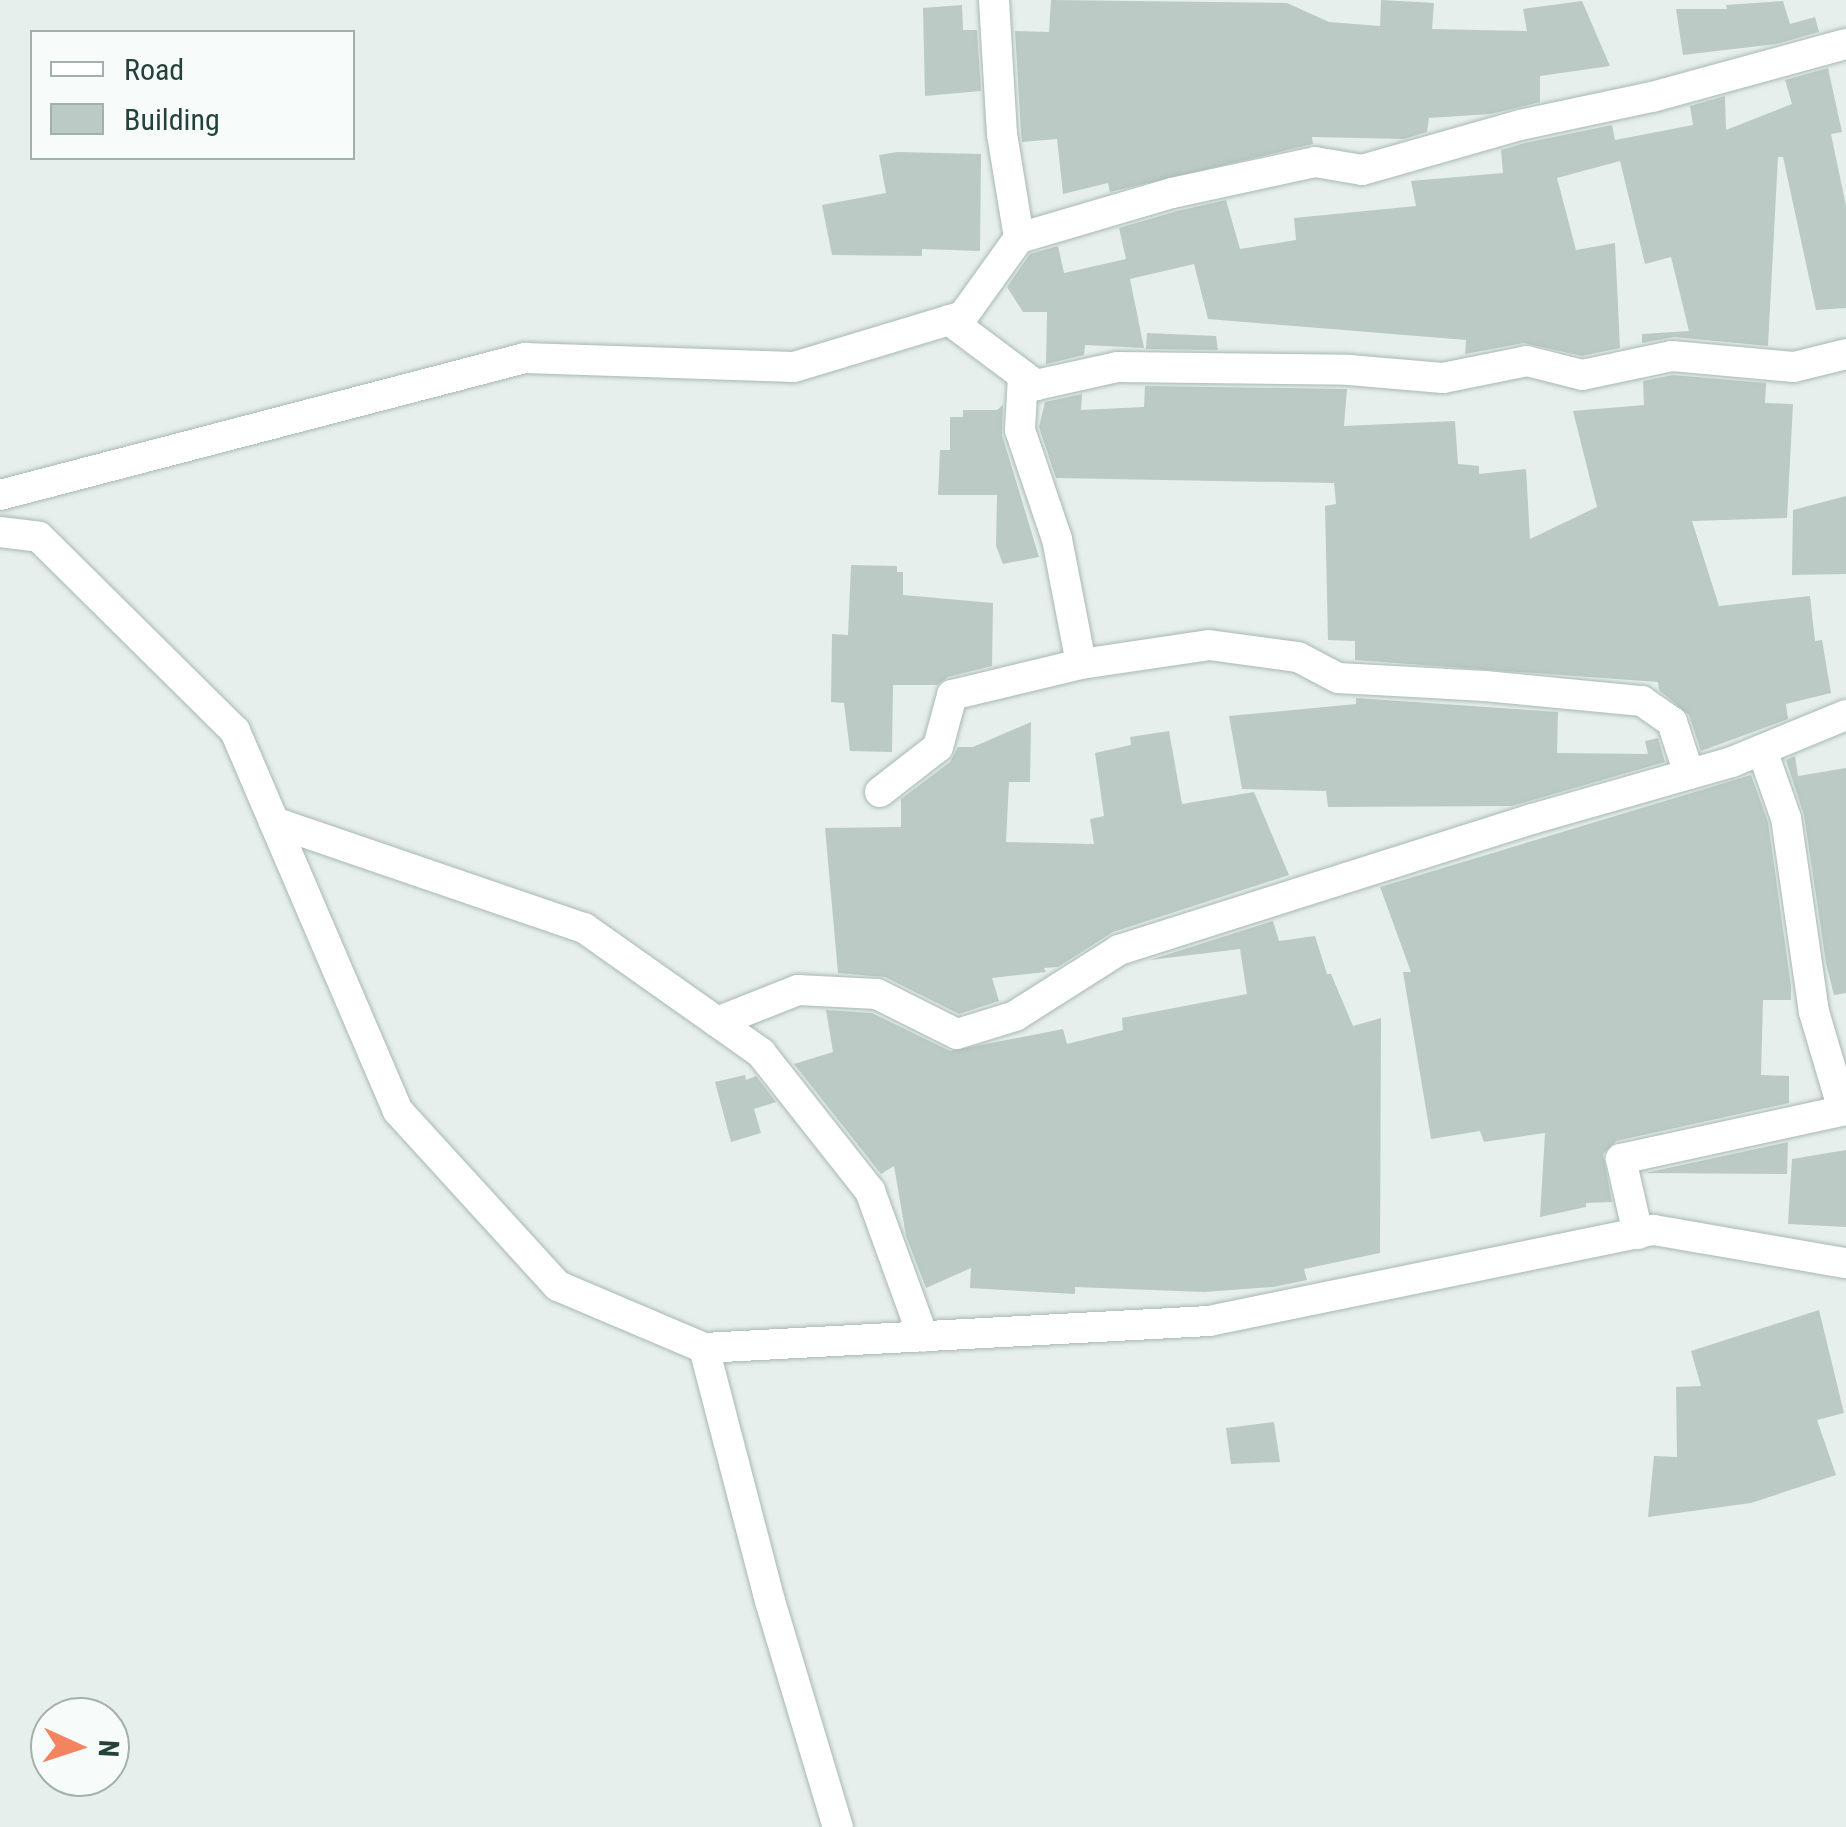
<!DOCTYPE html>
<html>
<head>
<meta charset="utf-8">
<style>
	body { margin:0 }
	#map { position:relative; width:1846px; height:1827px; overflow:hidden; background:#e6efeb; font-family:"Roboto Condensed",sans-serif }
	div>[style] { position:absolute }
	.building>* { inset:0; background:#bbcac4 }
	.roads { filter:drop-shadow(0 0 2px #a8b8b2) drop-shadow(0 0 2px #a8b8b2) }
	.street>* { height:30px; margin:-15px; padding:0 15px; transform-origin:15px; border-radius:15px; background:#fff }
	span { translate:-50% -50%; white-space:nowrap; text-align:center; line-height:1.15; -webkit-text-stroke:10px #f7fbf9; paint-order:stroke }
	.legend { position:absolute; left:30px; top:30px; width:325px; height:130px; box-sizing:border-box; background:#f7fbf9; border:2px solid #a3b1ad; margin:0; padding:12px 18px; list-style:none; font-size:30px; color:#24423a }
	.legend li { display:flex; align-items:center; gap:20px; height:50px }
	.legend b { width:50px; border:2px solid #a3b1ad }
	.north { position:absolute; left:30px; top:1697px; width:100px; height:100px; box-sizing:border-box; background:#f7fbf9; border:2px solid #a3b1ad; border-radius:50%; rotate:93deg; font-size:28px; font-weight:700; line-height:40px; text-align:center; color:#24423a }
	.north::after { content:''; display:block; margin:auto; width:35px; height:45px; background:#f4845f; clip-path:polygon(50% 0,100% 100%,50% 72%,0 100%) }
</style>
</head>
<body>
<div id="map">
	<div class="building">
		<i style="clip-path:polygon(1051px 0,1287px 3px,1329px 22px,1380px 26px,1381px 0,1434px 3px,1432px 29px,1527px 31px,1523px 9px,1582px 1px,1610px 66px,1540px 76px,1540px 102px,1491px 114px,1429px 118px,1427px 132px,1404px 139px,1312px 137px,1313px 144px,1110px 192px,1108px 183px,1063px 194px,1057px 139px,1022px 142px,1021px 132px,1015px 31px,1049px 32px)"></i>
		<i style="clip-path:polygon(1783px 1px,1790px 24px,1815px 17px,1819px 32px,1776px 44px,1683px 55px,1676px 9px,1727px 9px,1726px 5px)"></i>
		<i style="clip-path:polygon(962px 5px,963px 30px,977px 30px,981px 91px,925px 96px,923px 8px)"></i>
		<i style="clip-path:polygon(1828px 68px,1842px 132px,1831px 134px,1846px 206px,1846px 308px,1816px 310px,1783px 157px,1778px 157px,1768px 346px,1674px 337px,1642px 343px,1642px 334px,1689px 331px,1671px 257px,1645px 264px,1620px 161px,1557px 178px,1576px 250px,1615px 243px,1620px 348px,1582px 356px,1524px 343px,1465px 354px,1466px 340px,1208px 319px,1194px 264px,1130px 279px,1144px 348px,1085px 345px,1084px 355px,1046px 364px,1047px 312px,1023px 312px,1007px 287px,1030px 254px,1058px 246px,1064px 273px,1126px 259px,1119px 228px,1177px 211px,1226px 200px,1240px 249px,1296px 240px,1294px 218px,1416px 206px,1411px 181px,1503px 173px,1501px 150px,1525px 143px,1612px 125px,1615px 140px,1693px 125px,1690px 106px,1725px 96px,1726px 130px,1792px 104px,1785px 80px)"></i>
		<i style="clip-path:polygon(897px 152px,981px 154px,980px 251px,922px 249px,922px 256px,832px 255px,822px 205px,886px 193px,879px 155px)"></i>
		<i style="clip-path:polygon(1147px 333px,1216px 336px,1218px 350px,1146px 349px)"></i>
		<i style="clip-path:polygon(1673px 375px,1766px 383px,1765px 403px,1793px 404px,1787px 518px,1692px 521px,1719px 606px,1810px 596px,1815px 641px,1822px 640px,1831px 693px,1786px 704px,1788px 719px,1701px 751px,1689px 715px,1659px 690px,1658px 682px,1355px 660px,1355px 641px,1328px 640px,1325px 506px,1336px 504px,1334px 483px,1056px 478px,1039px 427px,1045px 402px,1082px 394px,1081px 410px,1144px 407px,1145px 386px,1347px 389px,1344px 426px,1455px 421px,1458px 464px,1479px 466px,1479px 474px,1526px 469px,1530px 539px,1597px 507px,1573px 411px,1644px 405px,1643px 381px)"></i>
		<i style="clip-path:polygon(1003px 405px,1002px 435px,1039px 557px,1003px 564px,996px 546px,997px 495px,938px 495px,940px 450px,950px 450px,950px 417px,963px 417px,963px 410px,997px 410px)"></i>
		<i style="clip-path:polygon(1846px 496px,1846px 574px,1792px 575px,1793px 510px)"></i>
		<i style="clip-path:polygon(851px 565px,897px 566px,897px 572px,903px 572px,903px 595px,993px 603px,992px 666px,948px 677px,937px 685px,893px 685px,892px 752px,850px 751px,844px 703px,831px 702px,832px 634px,848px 635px)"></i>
		<i style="clip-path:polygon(1356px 698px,1558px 712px,1557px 753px,1648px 754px,1645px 741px,1658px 738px,1665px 762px,1512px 806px,1328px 807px,1326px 791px,1242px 789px,1229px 716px,1356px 704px)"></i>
		<i style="clip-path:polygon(1031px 722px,1030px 782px,1009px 782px,1006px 842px,1094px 844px,1090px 819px,1104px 816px,1095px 753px,1131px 745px,1130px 737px,1169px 731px,1182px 804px,1254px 792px,1289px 875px,1113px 932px,1058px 967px,1044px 968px,1046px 972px,992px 978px,999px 1001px,959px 1014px,885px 977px,838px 973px,825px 828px,901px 827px,901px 799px,950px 762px,958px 747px,973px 747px)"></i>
		<i style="clip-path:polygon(1795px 756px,1798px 776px,1846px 768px,1846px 993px,1834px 995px,1826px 963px,1804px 815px,1786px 760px)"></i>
		<i style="clip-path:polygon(1751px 775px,1768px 822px,1791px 986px,1791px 1000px,1763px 1000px,1761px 1075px,1789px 1076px,1789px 1103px,1616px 1141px,1603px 1154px,1612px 1202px,1586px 1203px,1586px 1207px,1540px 1217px,1545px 1133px,1484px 1142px,1480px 1131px,1431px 1139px,1403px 972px,1411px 972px,1380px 887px)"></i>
		<i style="clip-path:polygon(1273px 921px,1279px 941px,1315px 936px,1327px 974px,1331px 974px,1353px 1026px,1381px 1018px,1380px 1253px,1304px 1269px,1307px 1280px,1273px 1287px,1204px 1292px,1075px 1287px,1075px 1294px,970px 1288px,971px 1268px,926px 1288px,906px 1236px,894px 1166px,881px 1174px,794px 1064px,833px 1052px,826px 1010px,872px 1013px,950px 1051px,1063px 1029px,1067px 1044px,1123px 1030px,1122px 1018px,1247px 994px,1240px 949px,1150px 960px)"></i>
		<i style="clip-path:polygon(745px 1075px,746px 1080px,756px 1076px,776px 1102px,754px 1109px,761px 1133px,731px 1142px,715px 1082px)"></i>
		<i style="clip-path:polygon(1788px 1142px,1787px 1174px,1645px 1173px)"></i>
		<i style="clip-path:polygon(1846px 1150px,1846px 1227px,1788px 1224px,1792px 1159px)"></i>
		<i style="clip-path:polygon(1819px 1310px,1844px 1413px,1817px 1420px,1836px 1475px,1751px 1503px,1648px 1517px,1654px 1456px,1677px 1457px,1676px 1387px,1701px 1386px,1691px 1351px)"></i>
		<i style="clip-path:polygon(1274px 1422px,1280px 1462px,1231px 1464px,1226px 1428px)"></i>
	</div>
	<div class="roads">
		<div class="street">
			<i style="left:994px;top:0;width:134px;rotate:86.6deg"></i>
			<i style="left:1002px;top:134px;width:105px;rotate:80.7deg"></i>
			<i style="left:949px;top:320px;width:109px;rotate:36.8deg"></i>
			<i style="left:1036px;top:385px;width:84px;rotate:-12.4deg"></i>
			<i style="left:1118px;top:367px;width:231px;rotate:0.7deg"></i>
			<i style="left:1349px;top:370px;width:94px;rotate:4.9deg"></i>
			<i style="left:1443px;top:378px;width:86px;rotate:-11.4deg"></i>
			<i style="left:1527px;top:361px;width:57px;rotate:14.3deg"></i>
			<i style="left:1582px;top:375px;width:92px;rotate:-11.9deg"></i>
			<i style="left:1672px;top:356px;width:122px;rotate:5.2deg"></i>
			<i style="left:1794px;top:367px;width:54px;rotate:-14deg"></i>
			<i style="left:1023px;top:376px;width:54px;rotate:93.2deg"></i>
			<i style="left:1020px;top:430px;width:115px;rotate:71.3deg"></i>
			<i style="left:1057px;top:539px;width:127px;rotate:79.1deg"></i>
			<i style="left:0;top:495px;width:543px;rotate:-14.63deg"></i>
			<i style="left:525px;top:358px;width:269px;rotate:1.9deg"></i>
			<i style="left:794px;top:367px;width:177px;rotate:-16.8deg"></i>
			<i style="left:963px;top:316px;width:96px;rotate:-54.3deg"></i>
			<i style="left:1019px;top:238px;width:159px;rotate:-16.4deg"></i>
			<i style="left:1172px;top:193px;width:146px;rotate:-12.2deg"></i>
			<i style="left:1315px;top:162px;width:48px;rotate:9.7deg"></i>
			<i style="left:1362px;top:170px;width:164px;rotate:-15.9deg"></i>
			<i style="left:1520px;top:125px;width:135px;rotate:-12deg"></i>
			<i style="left:1652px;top:97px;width:201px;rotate:-15.3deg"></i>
			<i style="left:0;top:532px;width:39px;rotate:7deg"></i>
			<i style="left:39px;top:537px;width:276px;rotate:44.7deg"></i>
			<i style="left:235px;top:731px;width:413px;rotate:66.8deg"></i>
			<i style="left:398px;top:1111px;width:237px;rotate:47.6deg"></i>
			<i style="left:558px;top:1286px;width:159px;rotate:23deg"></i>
			<i style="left:704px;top:1348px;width:506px;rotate:-3.06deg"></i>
			<i style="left:1209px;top:1321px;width:454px;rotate:-11.6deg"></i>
			<i style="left:1654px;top:1230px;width:195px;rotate:9.8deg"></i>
			<i style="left:1762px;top:750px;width:72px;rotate:70.6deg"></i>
			<i style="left:1786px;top:818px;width:196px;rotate:81.8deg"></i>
			<i style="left:1814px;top:1012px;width:102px;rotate:73.5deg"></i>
			<i style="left:880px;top:792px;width:73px;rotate:-37.8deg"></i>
			<i style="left:938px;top:747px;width:54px;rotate:-74.9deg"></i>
			<i style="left:952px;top:695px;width:133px;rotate:-13.5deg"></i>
			<i style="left:1081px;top:664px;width:129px;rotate:-8.4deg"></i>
			<i style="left:1209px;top:645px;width:90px;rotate:7.7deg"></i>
			<i style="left:1298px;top:657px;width:45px;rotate:27.7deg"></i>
			<i style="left:1338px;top:678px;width:147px;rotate:3.1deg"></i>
			<i style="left:1485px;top:686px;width:158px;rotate:5.5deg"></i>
			<i style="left:1642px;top:701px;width:37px;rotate:35deg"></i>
			<i style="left:1672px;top:722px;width:55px;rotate:71.9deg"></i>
			<i style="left:274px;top:822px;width:328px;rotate:18.9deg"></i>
			<i style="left:584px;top:928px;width:217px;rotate:35.2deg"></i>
			<i style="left:761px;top:1053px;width:176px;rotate:51.7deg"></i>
			<i style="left:870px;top:1191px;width:155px;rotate:70deg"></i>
			<i style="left:717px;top:1022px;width:87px;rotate:-21.6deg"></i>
			<i style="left:798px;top:990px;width:79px;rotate:2.9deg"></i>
			<i style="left:877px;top:994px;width:89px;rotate:26.6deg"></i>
			<i style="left:957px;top:1034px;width:61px;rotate:-17.2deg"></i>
			<i style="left:1015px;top:1016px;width:123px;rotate:-32.4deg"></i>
			<i style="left:1119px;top:950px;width:433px;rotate:-17.6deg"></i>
			<i style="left:1532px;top:819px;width:208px;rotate:-15.9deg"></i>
			<i style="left:1732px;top:762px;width:123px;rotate:-22.4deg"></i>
			<i style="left:1638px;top:1234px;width:77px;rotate:-102.8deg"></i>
			<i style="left:1621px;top:1159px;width:230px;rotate:-12.3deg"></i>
			<i style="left:704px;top:1348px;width:261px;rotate:75.4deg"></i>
			<i style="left:770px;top:1601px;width:236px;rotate:73.3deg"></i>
		</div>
	</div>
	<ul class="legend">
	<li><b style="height:12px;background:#fff"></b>Road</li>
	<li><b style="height:28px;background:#bbcac4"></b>Building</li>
	</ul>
	<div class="north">N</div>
</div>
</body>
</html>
